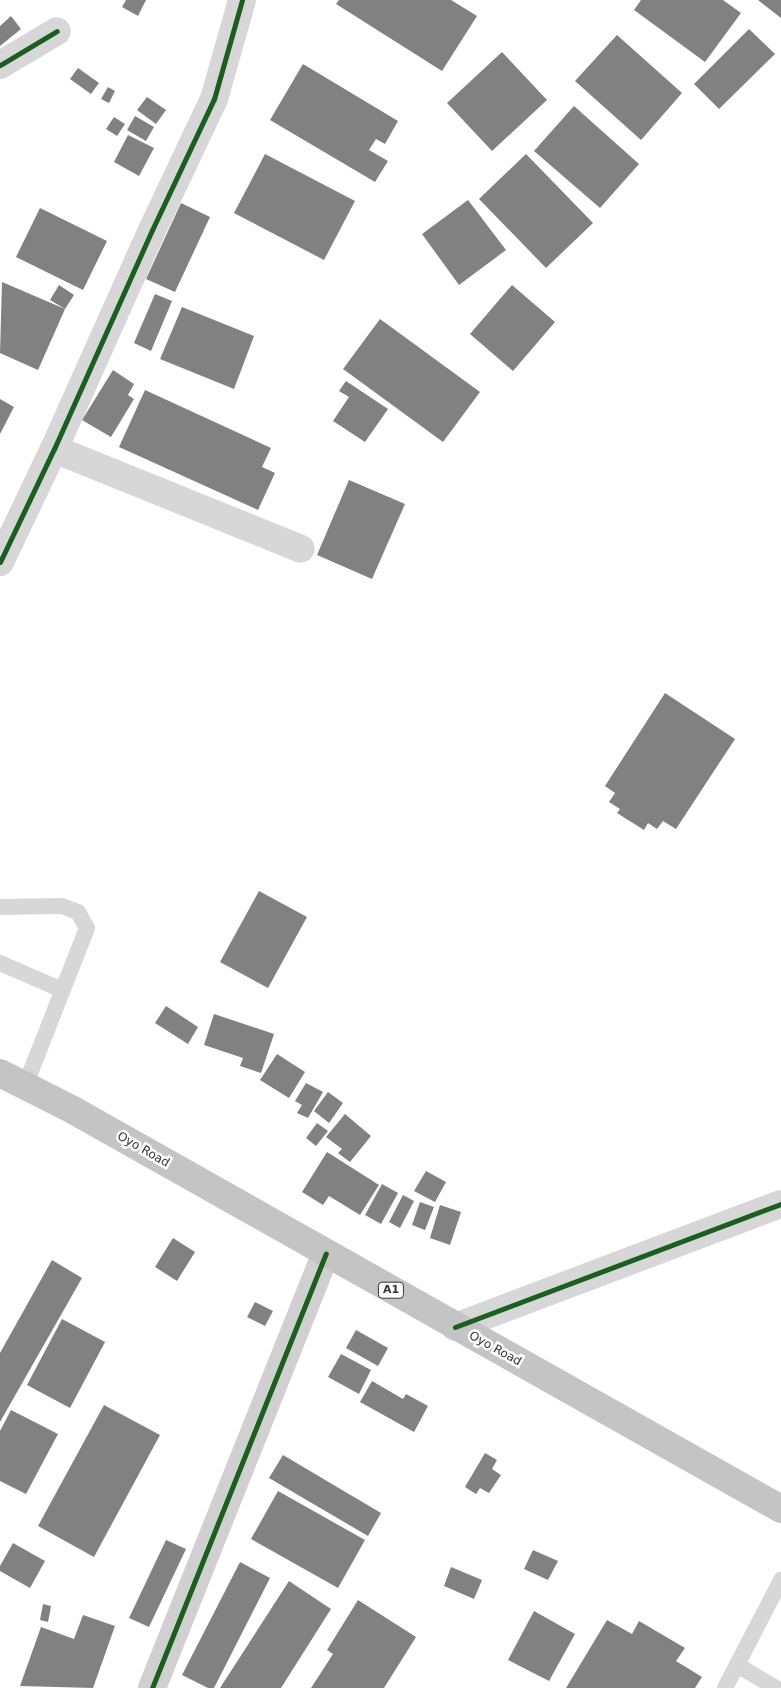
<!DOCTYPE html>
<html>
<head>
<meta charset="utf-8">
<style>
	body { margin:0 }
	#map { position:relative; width:781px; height:1688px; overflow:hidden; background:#fff; font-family:"DejaVu Sans",sans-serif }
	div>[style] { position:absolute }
	.building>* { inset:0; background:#818181 }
	.lane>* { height:16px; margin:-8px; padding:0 8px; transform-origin:8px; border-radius:8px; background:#d7d7d7 }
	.street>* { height:28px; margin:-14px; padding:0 14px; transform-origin:14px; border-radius:14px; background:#d7d7d7 }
	.secondary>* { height:28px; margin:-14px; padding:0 14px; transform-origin:14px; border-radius:14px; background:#d0d0d0 }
	.highway>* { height:28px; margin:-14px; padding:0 14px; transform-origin:14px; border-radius:14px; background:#c4c4c4 }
	.cycleway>* { height:5px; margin:-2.5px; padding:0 2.5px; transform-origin:2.5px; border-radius:2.5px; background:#1b5e20 }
	span { translate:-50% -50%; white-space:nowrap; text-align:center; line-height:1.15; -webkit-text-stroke:5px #fff; paint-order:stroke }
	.shield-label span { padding:1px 4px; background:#fff; border:1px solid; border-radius:4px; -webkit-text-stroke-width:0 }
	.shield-label { font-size:11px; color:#333; font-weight:700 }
	.street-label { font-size:12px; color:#333 }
</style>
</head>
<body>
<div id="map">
	<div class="building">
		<i style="clip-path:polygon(126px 0,146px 0,138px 16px,122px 7px)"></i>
		<i style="clip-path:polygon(339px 0,451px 0,477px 16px,442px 71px,336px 4px)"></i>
		<i style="clip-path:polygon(641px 0,723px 0,741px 13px,705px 62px,634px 10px)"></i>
		<i style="clip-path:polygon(758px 0,781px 0,781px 18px)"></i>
		<i style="clip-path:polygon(11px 16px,21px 29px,0 46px,0 26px)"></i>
		<i style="clip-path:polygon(749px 29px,775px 54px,719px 109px,694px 84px)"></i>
		<i style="clip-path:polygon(617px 35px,682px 93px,641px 140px,575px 81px)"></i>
		<i style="clip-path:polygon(502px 52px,547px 100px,492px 151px,447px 103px)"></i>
		<i style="clip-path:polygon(303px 64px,398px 121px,385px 144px,376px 139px,369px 150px,388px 161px,375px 182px,270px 120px)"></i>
		<i style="clip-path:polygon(78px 68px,99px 83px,91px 94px,70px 79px)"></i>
		<i style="clip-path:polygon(108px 87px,115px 91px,109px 103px,101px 99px)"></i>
		<i style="clip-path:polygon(147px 97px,166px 110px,156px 124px,137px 110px)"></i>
		<i style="clip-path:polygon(574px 106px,639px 164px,600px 208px,534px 151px)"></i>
		<i style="clip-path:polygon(135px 116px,154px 127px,146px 141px,127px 130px)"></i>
		<i style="clip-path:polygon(114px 117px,125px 124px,117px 136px,106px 129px)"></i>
		<i style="clip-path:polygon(128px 135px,154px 148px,139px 176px,114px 162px)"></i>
		<i style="clip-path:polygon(265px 154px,355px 201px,324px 260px,234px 213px)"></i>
		<i style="clip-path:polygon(526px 154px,593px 223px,546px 268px,479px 199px)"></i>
		<i style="clip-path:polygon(468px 200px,506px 250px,459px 285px,422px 234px)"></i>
		<i style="clip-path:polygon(181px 203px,210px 217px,175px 292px,146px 279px)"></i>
		<i style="clip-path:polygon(40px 208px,107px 241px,83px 290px,16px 257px)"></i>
		<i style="clip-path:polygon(2px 282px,65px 309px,38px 370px,0 353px)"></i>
		<i style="clip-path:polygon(59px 285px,74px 295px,65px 309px,50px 300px)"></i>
		<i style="clip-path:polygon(512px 285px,555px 322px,513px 371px,470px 334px)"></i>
		<i style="clip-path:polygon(155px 294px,172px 301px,151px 351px,134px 343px)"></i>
		<i style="clip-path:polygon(182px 307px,254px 336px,234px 389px,160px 359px)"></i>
		<i style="clip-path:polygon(380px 319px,480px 392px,443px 442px,343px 369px)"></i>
		<i style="clip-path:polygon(113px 370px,134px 384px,128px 395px,134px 399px,111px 437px,82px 420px)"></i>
		<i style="clip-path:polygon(346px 381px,388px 409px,365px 442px,333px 421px,349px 397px,339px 391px)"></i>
		<i style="clip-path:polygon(145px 390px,271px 448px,262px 467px,275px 473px,258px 510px,119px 447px)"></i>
		<i style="clip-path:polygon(0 399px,14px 407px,0 434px)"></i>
		<i style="clip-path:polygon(349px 480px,405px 504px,372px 579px,317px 555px)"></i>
		<i style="clip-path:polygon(665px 693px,735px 739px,676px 829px,663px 821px,657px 829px,648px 823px,644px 830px,617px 813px,620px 809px,609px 802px,615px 793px,605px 786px)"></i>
		<i style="clip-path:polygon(259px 891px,307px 917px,268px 988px,220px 962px)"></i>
		<i style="clip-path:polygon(166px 1006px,198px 1027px,188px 1044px,155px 1023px)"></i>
		<i style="clip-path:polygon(214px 1014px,274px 1034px,261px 1073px,240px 1066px,243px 1058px,204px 1045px)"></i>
		<i style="clip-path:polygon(277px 1054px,305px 1072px,289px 1098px,260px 1080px)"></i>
		<i style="clip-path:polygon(306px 1083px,323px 1092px,308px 1118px,297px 1113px,302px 1105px,295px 1101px)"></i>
		<i style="clip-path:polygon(328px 1092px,343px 1103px,329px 1123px,314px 1111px)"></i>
		<i style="clip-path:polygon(345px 1114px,371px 1136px,350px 1162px,338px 1153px,342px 1149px,326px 1137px)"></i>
		<i style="clip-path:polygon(317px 1123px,328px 1131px,316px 1146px,306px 1138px)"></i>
		<i style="clip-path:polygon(327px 1152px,379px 1185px,360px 1215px,329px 1196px,323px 1205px,302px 1192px)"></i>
		<i style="clip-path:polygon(426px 1171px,446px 1182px,435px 1202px,414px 1191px)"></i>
		<i style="clip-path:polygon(382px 1184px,398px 1193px,381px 1224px,365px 1215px)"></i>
		<i style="clip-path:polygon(403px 1195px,414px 1201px,400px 1228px,389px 1222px)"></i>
		<i style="clip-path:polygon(420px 1202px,434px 1207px,425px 1230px,412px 1225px)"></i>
		<i style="clip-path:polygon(440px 1205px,461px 1212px,450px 1245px,430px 1238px)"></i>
		<i style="clip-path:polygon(173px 1238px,195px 1252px,177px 1281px,155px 1267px)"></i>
		<i style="clip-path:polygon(52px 1260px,82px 1278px,0 1422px,0 1353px)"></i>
		<i style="clip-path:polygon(255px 1302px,273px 1311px,265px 1326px,247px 1317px)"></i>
		<i style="clip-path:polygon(62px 1319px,105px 1342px,70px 1408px,27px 1385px)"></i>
		<i style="clip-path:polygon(356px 1330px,388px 1348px,378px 1366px,346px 1348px)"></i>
		<i style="clip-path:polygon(341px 1354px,371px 1370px,359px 1394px,328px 1377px)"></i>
		<i style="clip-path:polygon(372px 1381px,403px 1399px,406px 1394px,428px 1406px,414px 1432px,360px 1402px)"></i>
		<i style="clip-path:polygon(104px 1405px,160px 1435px,94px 1557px,38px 1526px)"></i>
		<i style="clip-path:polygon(11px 1410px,58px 1434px,26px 1494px,0 1481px,0 1431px)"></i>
		<i style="clip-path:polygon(485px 1453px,497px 1460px,492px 1469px,501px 1475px,489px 1493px,480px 1488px,476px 1494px,465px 1487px)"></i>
		<i style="clip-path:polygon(283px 1455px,381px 1513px,368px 1536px,269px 1478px)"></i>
		<i style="clip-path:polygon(278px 1491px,365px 1540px,338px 1588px,251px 1539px)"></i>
		<i style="clip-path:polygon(166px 1540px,186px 1549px,149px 1627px,129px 1618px)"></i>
		<i style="clip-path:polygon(13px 1543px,45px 1561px,30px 1588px,0 1571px,0 1566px)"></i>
		<i style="clip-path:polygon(533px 1550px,558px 1561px,548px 1580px,524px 1569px)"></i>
		<i style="clip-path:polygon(240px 1562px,270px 1578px,214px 1688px,208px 1688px,182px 1675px)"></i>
		<i style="clip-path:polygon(451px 1567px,482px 1580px,474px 1599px,444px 1586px)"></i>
		<i style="clip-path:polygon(289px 1581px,331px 1609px,281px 1688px,220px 1688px)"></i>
		<i style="clip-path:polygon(358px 1600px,416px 1637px,384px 1688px,311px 1688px,333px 1654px,327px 1650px)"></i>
		<i style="clip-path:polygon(43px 1604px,51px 1606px,48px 1622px,40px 1620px)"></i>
		<i style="clip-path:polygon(534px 1611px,575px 1634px,549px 1681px,508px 1660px)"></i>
		<i style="clip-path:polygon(83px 1615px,115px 1626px,93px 1688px,20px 1686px,41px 1627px,74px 1639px)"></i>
		<i style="clip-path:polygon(607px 1620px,632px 1634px,639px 1621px,685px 1648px,676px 1661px,702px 1677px,695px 1688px,566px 1688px)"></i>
	</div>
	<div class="lane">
		<i style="left:0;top:907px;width:62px;rotate:-0.9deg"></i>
		<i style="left:62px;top:906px;width:17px;rotate:21deg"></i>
		<i style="left:78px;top:912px;width:18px;rotate:61deg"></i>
		<i style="left:87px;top:928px;width:170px;rotate:111.4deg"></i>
		<i style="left:0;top:963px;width:68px;rotate:23.5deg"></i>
		<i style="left:737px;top:1665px;width:45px;rotate:30.5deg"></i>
		<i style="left:725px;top:1688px;width:122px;rotate:-62.6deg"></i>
	</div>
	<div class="street">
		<i style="left:0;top:65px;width:66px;rotate:-30.8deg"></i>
		<i style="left:54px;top:449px;width:266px;rotate:22deg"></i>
		<i style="left:0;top:562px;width:125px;rotate:-64.5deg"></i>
		<i style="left:54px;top:449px;width:240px;rotate:-65.9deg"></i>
		<i style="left:152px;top:230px;width:145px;rotate:-64.7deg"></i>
		<i style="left:214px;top:99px;width:103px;rotate:-74.2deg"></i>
		<i style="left:455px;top:1327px;width:348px;rotate:-20.7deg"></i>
	</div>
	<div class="secondary">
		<i style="left:152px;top:1688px;width:468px;rotate:-68.2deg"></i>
	</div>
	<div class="highway">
		<i style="left:0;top:1073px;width:82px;rotate:26.9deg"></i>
		<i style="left:73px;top:1110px;width:813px;rotate:29.4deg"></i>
	</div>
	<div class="cycleway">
		<i style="left:0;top:65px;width:66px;rotate:-30.8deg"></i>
		<i style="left:0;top:562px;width:125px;rotate:-64.5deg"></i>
		<i style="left:54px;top:449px;width:240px;rotate:-65.9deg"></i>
		<i style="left:152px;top:230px;width:145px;rotate:-64.7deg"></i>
		<i style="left:214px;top:99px;width:103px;rotate:-74.2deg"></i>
		<i style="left:455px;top:1327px;width:348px;rotate:-20.7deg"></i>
		<i style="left:152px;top:1688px;width:468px;rotate:-68.2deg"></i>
	</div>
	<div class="shield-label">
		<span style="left:391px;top:1290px">A1</span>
	</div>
	<div class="street-label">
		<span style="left:143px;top:1150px;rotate:30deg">Oyo Road</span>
		<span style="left:495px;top:1349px;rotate:29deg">Oyo Road</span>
	</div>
</div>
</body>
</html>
